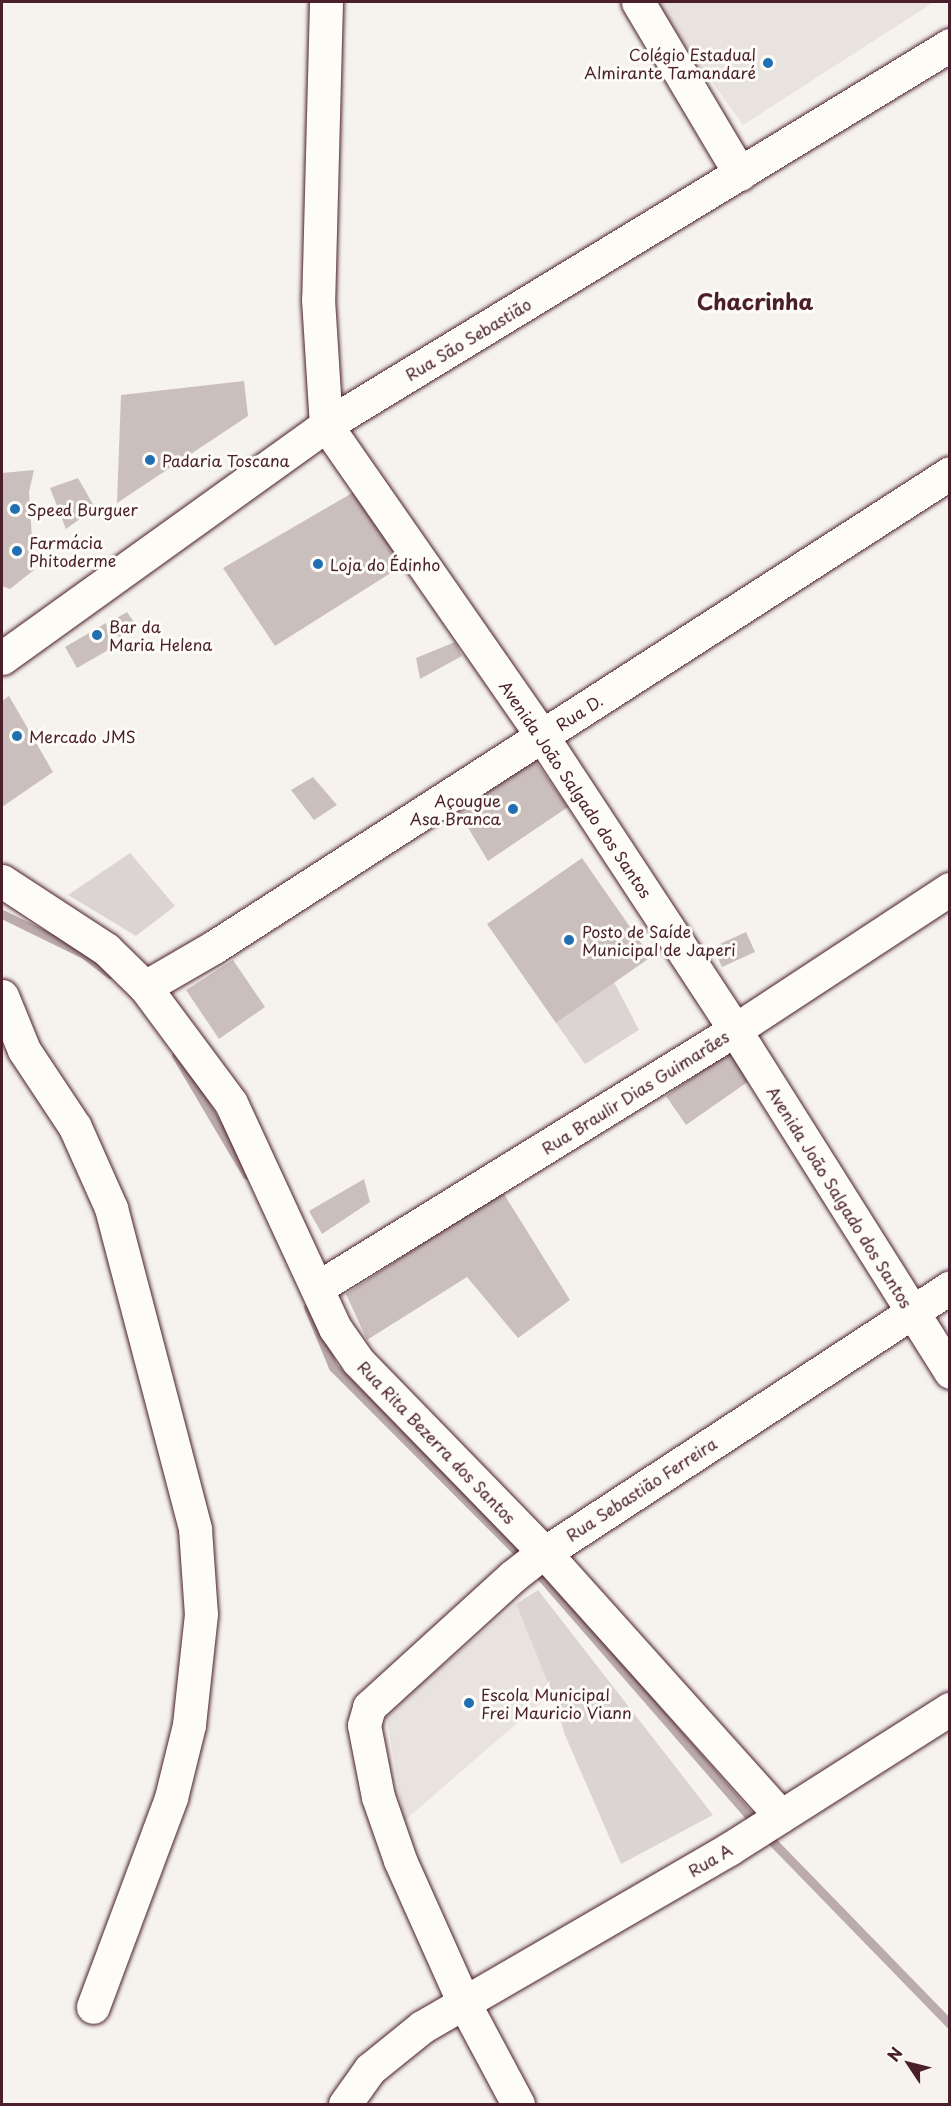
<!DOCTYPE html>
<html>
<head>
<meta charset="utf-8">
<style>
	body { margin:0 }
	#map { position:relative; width:951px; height:2106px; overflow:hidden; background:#f6f3ef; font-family:"Playpen Sans",sans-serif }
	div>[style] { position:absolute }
	.built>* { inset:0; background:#e9e3e0 }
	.green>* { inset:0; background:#dcd4d2 }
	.stream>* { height:9px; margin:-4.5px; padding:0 4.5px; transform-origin:4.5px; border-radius:4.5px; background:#bbabac }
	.building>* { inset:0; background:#cbbfbe }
	.roads { filter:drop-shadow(0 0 2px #4a1f2b) drop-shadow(0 0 2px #4a1f2b) }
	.minor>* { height:33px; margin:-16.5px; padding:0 16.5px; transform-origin:16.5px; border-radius:16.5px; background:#fdfcf7 }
	.dots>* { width:16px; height:16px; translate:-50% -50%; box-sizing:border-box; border:3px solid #fdfcf7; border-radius:50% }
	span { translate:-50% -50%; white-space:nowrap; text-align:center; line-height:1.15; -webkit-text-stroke:6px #fdfcf7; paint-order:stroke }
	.poi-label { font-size:16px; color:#4a1f2b }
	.right { translate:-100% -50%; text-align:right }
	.left { translate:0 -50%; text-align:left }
	.street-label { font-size:16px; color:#4a1f2b }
	.district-label { font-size:22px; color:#4a1f2b; font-weight:700 }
	.frame { position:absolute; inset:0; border:3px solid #4a1f2b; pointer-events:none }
	.north { position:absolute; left:879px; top:2034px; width:60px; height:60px; -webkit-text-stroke:4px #fdfcf7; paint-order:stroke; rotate:305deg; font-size:16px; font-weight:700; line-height:24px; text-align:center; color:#4a1f2b }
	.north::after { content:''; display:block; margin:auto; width:21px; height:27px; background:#4a1f2b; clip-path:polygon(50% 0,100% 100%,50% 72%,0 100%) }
</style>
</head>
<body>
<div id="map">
	<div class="built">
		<i style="clip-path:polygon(654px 2px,934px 2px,743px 125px)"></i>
		<i style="clip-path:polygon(516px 1604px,552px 1693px,404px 1821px,386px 1713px)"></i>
	</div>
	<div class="green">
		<i style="clip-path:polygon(130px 853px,175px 906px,136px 936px,68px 895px)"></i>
		<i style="clip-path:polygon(614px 982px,639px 1030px,585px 1064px,556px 1023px)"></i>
		<i style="clip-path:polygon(538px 1590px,713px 1815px,621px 1864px,565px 1735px,552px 1693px,516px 1604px)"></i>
	</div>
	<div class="stream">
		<i style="left:2px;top:914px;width:91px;rotate:26deg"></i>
		<i style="left:84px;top:954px;width:33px;rotate:38deg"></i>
		<i style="left:176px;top:1055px;width:139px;rotate:59.4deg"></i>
		<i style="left:308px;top:1307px;width:65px;rotate:67.4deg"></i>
		<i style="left:333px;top:1367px;width:291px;rotate:45.1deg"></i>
		<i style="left:538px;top:1573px;width:332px;rotate:49deg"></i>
		<i style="left:765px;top:1834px;width:265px;rotate:45.8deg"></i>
	</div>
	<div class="building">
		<i style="clip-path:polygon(244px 381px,248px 416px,117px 503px,121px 395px)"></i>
		<i style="clip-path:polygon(34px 470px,29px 492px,34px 570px,10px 589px,2px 586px,2px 473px)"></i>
		<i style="clip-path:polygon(78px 478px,95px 508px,66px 529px,50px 488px)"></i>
		<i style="clip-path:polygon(366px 485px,413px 559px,275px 646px,223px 568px)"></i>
		<i style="clip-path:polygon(127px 612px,136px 625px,120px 640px,110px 622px)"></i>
		<i style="clip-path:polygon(106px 623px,110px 649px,77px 668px,65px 647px)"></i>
		<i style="clip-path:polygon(455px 642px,462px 656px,420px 679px,416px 658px)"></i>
		<i style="clip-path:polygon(9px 696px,53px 772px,2px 807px,2px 701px)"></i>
		<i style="clip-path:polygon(535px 761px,568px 807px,488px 861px,458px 811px)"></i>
		<i style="clip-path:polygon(313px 777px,337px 805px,314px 820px,291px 790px)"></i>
		<i style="clip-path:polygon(582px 858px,651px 957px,556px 1023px,487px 924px)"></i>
		<i style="clip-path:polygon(746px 932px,755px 952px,722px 967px,713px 947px)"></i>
		<i style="clip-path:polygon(233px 960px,265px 1007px,219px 1039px,186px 990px)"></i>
		<i style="clip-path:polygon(729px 1052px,749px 1081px,686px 1125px,666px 1096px)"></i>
		<i style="clip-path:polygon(364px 1179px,370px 1202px,322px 1234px,309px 1211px)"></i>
		<i style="clip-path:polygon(502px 1191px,570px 1300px,518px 1338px,467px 1277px,367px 1340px,346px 1294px)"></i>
	</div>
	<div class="roads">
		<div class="minor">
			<i style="left:326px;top:2px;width:297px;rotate:91.5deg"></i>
			<i style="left:318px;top:299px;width:126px;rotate:86.4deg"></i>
			<i style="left:326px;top:425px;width:379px;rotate:55.2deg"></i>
			<i style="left:542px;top:736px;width:352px;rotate:56.7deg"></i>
			<i style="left:735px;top:1030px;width:404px;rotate:57.8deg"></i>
			<i style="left:638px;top:2px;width:200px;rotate:59.3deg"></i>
			<i style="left:2px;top:658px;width:399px;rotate:-35.7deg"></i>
			<i style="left:326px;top:425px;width:731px;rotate:-31.34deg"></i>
			<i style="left:2px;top:881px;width:124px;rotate:33.2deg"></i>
			<i style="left:106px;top:949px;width:54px;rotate:44.3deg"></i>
			<i style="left:145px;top:987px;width:144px;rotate:53.4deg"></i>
			<i style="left:231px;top:1103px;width:248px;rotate:65.2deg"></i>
			<i style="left:335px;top:1328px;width:40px;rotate:55.1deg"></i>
			<i style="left:358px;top:1361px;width:268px;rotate:45.8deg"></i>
			<i style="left:545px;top:1553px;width:353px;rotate:48.1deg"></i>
			<i style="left:145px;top:987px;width:80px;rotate:-30.1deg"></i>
			<i style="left:214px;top:947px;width:875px;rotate:-32.78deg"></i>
			<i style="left:2px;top:996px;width:58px;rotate:67.8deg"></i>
			<i style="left:24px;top:1050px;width:92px;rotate:56.5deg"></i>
			<i style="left:75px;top:1127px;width:89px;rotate:66deg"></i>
			<i style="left:111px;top:1208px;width:332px;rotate:75.3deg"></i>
			<i style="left:195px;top:1529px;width:85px;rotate:86deg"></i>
			<i style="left:201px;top:1614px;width:112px;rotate:96.2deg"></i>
			<i style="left:189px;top:1725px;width:75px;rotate:103.9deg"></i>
			<i style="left:171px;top:1798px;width:223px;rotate:110.5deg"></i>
			<i style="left:317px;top:1288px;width:491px;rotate:-31.7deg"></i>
			<i style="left:735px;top:1030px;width:257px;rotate:-33.3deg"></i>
			<i style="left:345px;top:2104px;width:43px;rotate:-54.5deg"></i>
			<i style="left:370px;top:2069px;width:67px;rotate:-38.9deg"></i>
			<i style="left:422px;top:2027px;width:355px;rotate:-30.1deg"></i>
			<i style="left:729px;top:1849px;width:262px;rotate:-32.4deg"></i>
			<i style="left:518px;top:2104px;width:117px;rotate:-118.1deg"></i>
			<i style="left:463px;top:2001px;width:154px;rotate:-114.1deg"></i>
			<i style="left:400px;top:1860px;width:67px;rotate:-109.2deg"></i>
			<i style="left:378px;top:1797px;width:73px;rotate:-101deg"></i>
			<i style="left:364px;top:1725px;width:19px;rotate:-74deg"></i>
			<i style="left:369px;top:1707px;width:195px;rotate:-42.3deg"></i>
			<i style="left:513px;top:1576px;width:28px;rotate:-38deg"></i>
			<i style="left:535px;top:1559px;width:496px;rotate:-33.2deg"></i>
		</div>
	</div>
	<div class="dots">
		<i style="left:768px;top:63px;background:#1f6fb2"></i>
		<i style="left:150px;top:460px;background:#1f6fb2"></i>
		<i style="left:15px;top:509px;background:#1f6fb2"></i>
		<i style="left:17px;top:551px;background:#1f6fb2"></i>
		<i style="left:318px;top:564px;background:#1f6fb2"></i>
		<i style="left:97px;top:635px;background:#1f6fb2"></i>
		<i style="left:17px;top:736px;background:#1f6fb2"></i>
		<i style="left:513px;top:809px;background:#1f6fb2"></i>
		<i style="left:569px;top:940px;background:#1f6fb2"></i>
		<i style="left:469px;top:1703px;background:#1f6fb2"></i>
	</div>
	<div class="poi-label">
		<span class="right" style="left:756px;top:63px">Colégio Estadual<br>Almirante Tamandaré</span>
		<span class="left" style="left:162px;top:460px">Padaria Toscana</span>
		<span class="left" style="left:27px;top:509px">Speed Burguer</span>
		<span class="left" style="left:29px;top:551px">Farmácia<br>Phitoderme</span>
		<span class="left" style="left:330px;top:564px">Loja do Édinho</span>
		<span class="left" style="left:109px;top:635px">Bar da<br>Maria Helena</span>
		<span class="left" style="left:29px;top:736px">Mercado JMS</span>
		<span class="right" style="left:501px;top:809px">Açougue<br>Asa Branca</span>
		<span class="left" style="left:582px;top:940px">Posto de Saíde<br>Municipal de Japeri</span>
		<span class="left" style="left:481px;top:1703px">Escola Municipal<br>Frei Mauricio Viann</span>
	</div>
	<div class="street-label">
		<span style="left:468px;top:339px;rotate:-31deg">Rua São Sebastião</span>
		<span style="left:579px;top:712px;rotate:-33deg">Rua D.</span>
		<span style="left:576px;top:789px;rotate:56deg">Avenida João Salgado dos Santos</span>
		<span style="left:635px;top:1092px;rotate:-32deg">Rua Braulir Dias Guimarães</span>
		<span style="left:840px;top:1197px;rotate:58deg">Avenida João Salgado dos Santos</span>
		<span style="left:437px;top:1442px;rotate:46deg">Rua Rita Bezerra dos Santos</span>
		<span style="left:641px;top:1489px;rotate:-33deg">Rua Sebastião Ferreira</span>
		<span style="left:710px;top:1860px;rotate:-30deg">Rua A</span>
	</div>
	<div class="district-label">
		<span style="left:755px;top:301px">Chacrinha</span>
	</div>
	<div class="frame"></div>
	<div class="north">N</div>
</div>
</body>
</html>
